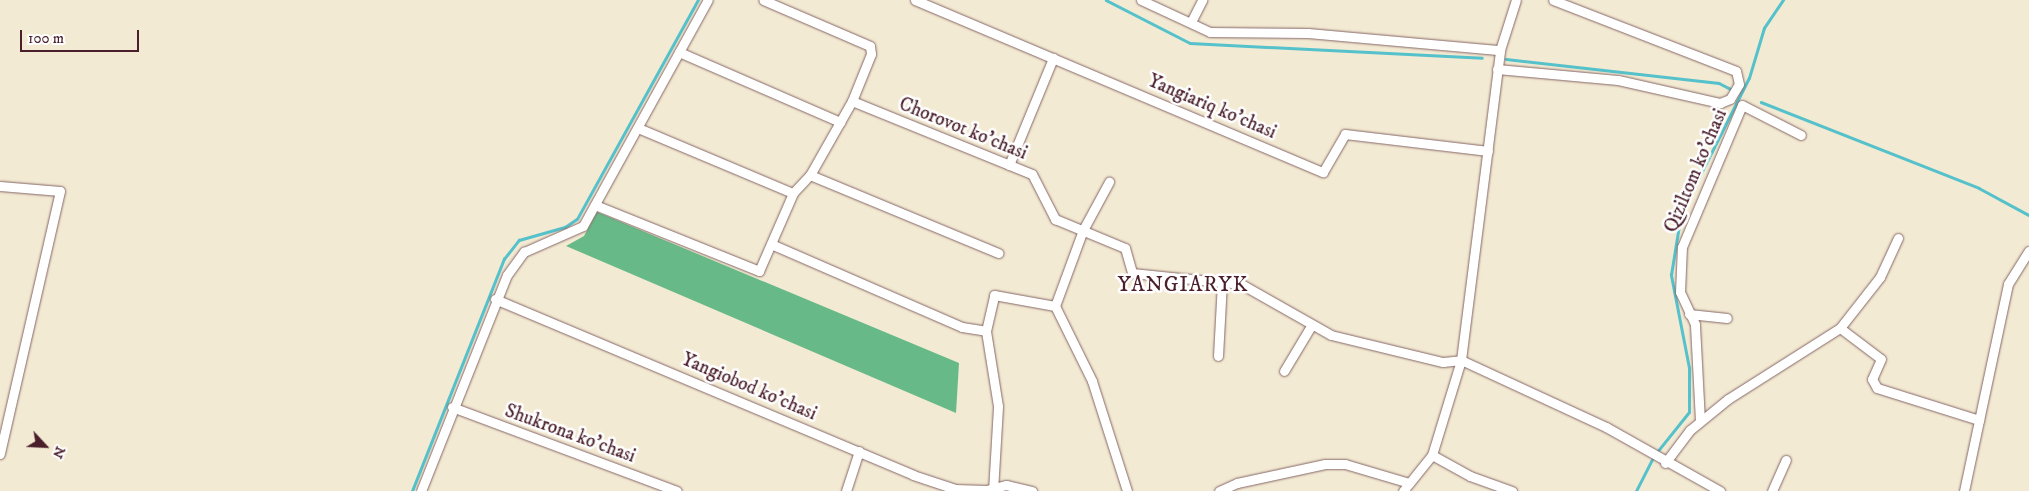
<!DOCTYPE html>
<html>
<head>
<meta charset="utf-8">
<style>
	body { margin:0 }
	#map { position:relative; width:2029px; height:491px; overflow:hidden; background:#f3ead3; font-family:"IM FELL DW Pica",serif }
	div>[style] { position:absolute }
	.forest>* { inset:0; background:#67ba87 }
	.stream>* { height:2.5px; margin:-1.25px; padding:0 1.25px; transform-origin:1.25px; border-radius:1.25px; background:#54c1cb }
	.roads { filter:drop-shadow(0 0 1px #856666) drop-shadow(0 0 1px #856666) }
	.street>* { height:9px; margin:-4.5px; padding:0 4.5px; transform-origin:4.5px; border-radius:4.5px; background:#fff }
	span { translate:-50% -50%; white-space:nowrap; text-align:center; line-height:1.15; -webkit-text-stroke:5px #fff; paint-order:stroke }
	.street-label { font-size:19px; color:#4a1f2b }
	.quarter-label { font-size:21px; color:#4a1f2b; letter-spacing:1px }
	.north { position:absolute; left:20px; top:421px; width:50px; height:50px; -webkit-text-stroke:4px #fff; paint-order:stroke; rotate:115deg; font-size:14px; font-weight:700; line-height:20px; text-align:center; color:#4a1f2b }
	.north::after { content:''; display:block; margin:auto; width:18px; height:22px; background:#4a1f2b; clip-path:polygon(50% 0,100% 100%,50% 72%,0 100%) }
	.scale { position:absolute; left:20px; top:30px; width:119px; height:22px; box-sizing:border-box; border:2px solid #4a1f2b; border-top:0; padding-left:6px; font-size:15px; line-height:18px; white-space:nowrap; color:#4a1f2b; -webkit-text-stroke:4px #fff; paint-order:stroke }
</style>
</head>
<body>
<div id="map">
	<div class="forest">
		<i style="clip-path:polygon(597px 212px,959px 363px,956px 413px,566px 246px,584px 236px)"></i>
	</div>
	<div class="stream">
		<i style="left:1106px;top:0;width:94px;rotate:27.1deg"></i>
		<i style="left:1190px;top:43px;width:292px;rotate:2.9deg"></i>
		<i style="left:1506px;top:59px;width:214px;rotate:6.4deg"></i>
		<i style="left:1719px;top:83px;width:13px;rotate:27deg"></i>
		<i style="left:1761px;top:102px;width:234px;rotate:21.5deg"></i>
		<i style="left:1979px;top:188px;width:57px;rotate:28.4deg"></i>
		<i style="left:1657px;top:452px;width:51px;rotate:-51.3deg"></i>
		<i style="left:1689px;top:412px;width:44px;rotate:-90deg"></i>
		<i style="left:1689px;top:368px;width:95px;rotate:-101deg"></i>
		<i style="left:1671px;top:275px;width:63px;rotate:-80.8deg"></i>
		<i style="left:1681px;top:213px;width:151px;rotate:-63.3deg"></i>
		<i style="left:1749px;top:78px;width:52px;rotate:-73.3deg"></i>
		<i style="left:1764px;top:28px;width:34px;rotate:-56deg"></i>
		<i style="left:412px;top:491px;width:250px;rotate:-68.4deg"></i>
		<i style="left:504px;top:259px;width:24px;rotate:-52deg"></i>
		<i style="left:519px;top:240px;width:48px;rotate:-15.8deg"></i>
		<i style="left:565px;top:227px;width:14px;rotate:-34deg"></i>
		<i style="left:577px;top:219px;width:250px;rotate:-61.1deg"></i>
		<i style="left:1636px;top:491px;width:39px;rotate:-63deg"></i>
	</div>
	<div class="roads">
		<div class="street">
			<i style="left:915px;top:0;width:443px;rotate:22.9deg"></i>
			<i style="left:1323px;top:172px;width:44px;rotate:-59.9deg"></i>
			<i style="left:1345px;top:134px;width:144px;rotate:6.8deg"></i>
			<i style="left:1141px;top:0;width:76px;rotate:24.9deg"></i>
			<i style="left:1210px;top:32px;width:98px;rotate:0.6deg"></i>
			<i style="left:1308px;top:33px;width:193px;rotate:5.1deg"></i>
			<i style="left:1191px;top:22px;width:25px;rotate:-63deg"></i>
			<i style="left:679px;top:52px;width:176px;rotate:23.5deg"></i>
			<i style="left:1497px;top:69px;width:121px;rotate:5.2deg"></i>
			<i style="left:1618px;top:80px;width:105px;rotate:12.7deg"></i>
			<i style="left:1720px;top:103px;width:11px;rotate:-22deg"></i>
			<i style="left:1730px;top:99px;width:17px;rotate:-59deg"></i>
			<i style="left:1739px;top:84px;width:13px;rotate:-103deg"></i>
			<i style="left:1736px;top:71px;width:196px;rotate:-158.8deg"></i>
			<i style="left:852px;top:101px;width:194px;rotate:22.1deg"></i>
			<i style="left:1032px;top:174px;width:51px;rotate:62.9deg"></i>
			<i style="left:1055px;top:219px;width:76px;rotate:22.5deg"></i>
			<i style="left:1125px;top:248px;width:26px;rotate:74deg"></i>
			<i style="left:1132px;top:273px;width:110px;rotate:5.8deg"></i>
			<i style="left:1241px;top:284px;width:103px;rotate:29.5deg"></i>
			<i style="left:1331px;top:335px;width:115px;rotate:13.6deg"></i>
			<i style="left:1443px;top:362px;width:18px;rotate:-6deg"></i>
			<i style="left:1461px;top:360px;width:160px;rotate:24.8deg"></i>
			<i style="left:1606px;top:427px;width:131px;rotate:29.3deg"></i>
			<i style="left:638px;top:128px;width:168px;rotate:22.8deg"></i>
			<i style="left:1009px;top:165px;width:116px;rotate:-67.6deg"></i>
			<i style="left:810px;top:175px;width:204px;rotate:22.5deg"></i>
			<i style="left:0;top:186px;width:60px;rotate:4.8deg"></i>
			<i style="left:60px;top:191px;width:270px;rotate:102.9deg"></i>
			<i style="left:595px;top:205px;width:177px;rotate:21.9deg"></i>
			<i style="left:759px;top:271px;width:85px;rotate:-66.4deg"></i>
			<i style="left:793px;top:193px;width:25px;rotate:-47deg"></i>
			<i style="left:810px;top:175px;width:85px;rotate:-60.4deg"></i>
			<i style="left:852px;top:101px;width:51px;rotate:-68deg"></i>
			<i style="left:871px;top:54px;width:8px;rotate:-97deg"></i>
			<i style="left:870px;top:46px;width:116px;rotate:-156.7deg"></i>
			<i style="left:771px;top:244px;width:208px;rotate:23.5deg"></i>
			<i style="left:962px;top:327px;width:24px;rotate:9deg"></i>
			<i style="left:495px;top:299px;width:454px;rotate:22.8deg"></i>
			<i style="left:913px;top:475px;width:44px;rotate:18.4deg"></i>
			<i style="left:955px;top:489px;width:31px;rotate:2deg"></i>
			<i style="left:986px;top:490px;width:21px;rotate:-14deg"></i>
			<i style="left:1006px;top:485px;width:27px;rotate:13deg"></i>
			<i style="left:1055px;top:306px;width:84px;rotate:63.7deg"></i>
			<i style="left:1092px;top:381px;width:115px;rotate:72.3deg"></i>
			<i style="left:1055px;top:306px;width:81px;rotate:-69.8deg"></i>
			<i style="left:1083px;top:230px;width:55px;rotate:-61.6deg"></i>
			<i style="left:1689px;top:314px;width:38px;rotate:6deg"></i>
			<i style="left:1840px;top:328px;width:51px;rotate:37.1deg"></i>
			<i style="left:1881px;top:359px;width:22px;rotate:114deg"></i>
			<i style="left:1872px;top:379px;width:10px;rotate:61deg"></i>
			<i style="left:1877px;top:388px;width:107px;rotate:17.4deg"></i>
			<i style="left:1218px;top:356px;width:74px;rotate:-86.9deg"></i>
			<i style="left:1284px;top:371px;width:52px;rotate:-59deg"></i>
			<i style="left:452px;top:407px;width:240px;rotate:20.5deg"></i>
			<i style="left:1700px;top:421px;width:97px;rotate:-93deg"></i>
			<i style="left:1695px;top:324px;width:35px;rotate:-115deg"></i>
			<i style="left:1680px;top:292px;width:45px;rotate:-87.5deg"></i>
			<i style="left:1682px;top:247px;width:154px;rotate:-67.1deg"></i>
			<i style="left:1742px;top:105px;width:66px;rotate:27deg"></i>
			<i style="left:1432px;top:455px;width:43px;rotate:28.9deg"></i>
			<i style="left:1470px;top:476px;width:45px;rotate:19.7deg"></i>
			<i style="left:1665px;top:463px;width:41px;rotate:-52.9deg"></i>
			<i style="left:1690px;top:430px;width:49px;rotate:-39.2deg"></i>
			<i style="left:1728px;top:399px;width:133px;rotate:-32.4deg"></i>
			<i style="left:1840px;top:328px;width:65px;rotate:-51.9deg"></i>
			<i style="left:1880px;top:277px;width:43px;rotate:-65.2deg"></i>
			<i style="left:421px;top:491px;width:232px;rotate:-68.3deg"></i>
			<i style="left:507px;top:275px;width:29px;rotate:-54deg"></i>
			<i style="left:524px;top:252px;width:64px;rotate:-23.8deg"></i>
			<i style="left:583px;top:226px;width:258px;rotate:-61.1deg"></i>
			<i style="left:846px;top:491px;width:42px;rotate:-72deg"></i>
			<i style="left:993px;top:491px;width:85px;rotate:-86.6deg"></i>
			<i style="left:998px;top:406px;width:76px;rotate:-99.1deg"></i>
			<i style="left:986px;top:331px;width:37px;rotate:-77deg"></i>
			<i style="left:994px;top:295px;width:62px;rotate:10.2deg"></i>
			<i style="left:1219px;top:491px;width:20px;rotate:-24deg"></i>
			<i style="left:1237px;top:483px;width:90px;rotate:-12.2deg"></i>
			<i style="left:1325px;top:464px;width:20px"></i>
			<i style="left:1345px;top:464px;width:67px;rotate:16.5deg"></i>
			<i style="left:1403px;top:491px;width:46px;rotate:-51.1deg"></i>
			<i style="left:1432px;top:455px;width:99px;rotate:-73deg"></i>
			<i style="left:1461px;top:360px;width:312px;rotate:-82.8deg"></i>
			<i style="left:1500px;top:50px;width:52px;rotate:-72.3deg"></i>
			<i style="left:1772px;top:491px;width:34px;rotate:-66deg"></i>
			<i style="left:1964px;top:491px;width:212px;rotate:-78deg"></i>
			<i style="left:2008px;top:284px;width:39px;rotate:-58deg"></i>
		</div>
	</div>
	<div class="street-label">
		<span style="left:1212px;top:107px;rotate:23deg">Yangiariq ko'chasi</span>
		<span style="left:963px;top:129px;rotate:22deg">Chorovot ko'chasi</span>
		<span style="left:1696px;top:171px;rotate:-67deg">Qiziltom ko'chasi</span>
		<span style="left:749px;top:387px;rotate:23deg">Yangiobod ko'chasi</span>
		<span style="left:570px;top:434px;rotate:20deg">Shukrona ko'chasi</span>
	</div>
	<div class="quarter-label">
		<span style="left:1183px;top:285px">YANGIARYK</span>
	</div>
	<div class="north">N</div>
	<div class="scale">100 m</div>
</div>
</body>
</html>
